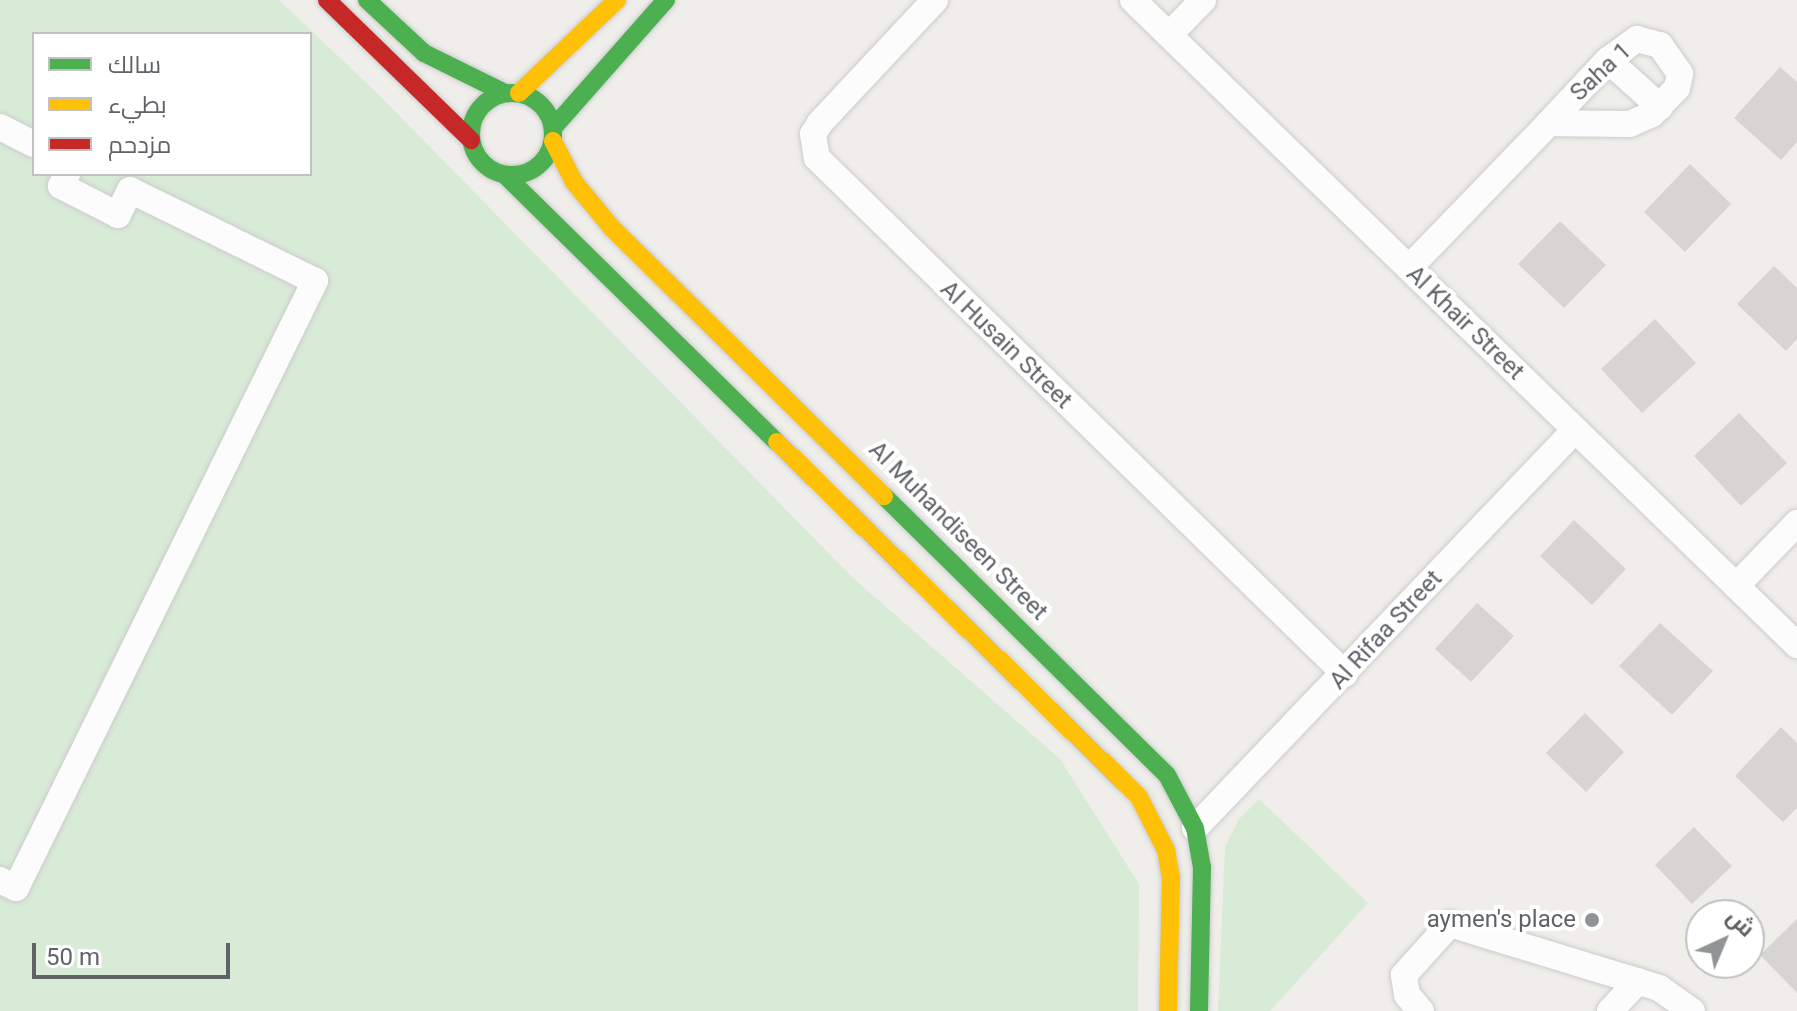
<!DOCTYPE html>
<html>
<head>
<meta charset="utf-8">
<style>
	body { margin:0 }
	#map { position:relative; width:1797px; height:1011px; overflow:hidden; background:#efeeea; font-family:Roboto,Cairo,sans-serif }
	div>[style] { position:absolute }
	.green>* { inset:0; background:#d8ebd6 }
	.building>* { inset:0; background:#d6d5d3 }
	.roads { filter:drop-shadow(0 0 2px #cbcccc) drop-shadow(0 0 2px #cbcccc) }
	.street>* { height:26px; margin:-13px; padding:0 13px; transform-origin:13px; border-radius:13px; background:#fdfcfc }
	.fast>* { height:18px; margin:-9px; padding:0 9px; transform-origin:9px; border-radius:9px; background:#4caf50 }
	.fast>.ring { margin:-9px; padding:0; box-sizing:content-box; background:none; border:18px solid #4caf50; border-radius:50% }
	.slow>* { height:18px; margin:-9px; padding:0 9px; transform-origin:9px; border-radius:9px; background:#ffc107 }
	.jam>* { height:18px; margin:-9px; padding:0 9px; transform-origin:9px; border-radius:9px; background:#c62828 }
	.dots>* { width:22px; height:22px; translate:-50% -50%; box-sizing:border-box; border:4px solid #fff; border-radius:50% }
	span { translate:-50% -50%; white-space:nowrap; text-align:center; line-height:1.15; -webkit-text-stroke:8px #fff; paint-order:stroke }
	.street-label { font-size:24px; color:#5f6368 }
	.poi-label { font-size:24px; color:#5f6368 }
	.right { translate:-100% -50%; text-align:right }
	.legend { position:absolute; left:32px; top:32px; width:280px; height:144px; box-sizing:border-box; background:#fff; border:2px solid #bfc1c3; margin:0; padding:10px 14px; list-style:none; font-size:24px; color:#5f6368 }
	.legend li { display:flex; align-items:center; gap:16px; height:40px }
	.legend b { width:40px; border:2px solid #bfc1c3 }
	.north { position:absolute; left:1685px; top:899px; width:80px; height:80px; box-sizing:border-box; background:#fff; border:2px solid #bfc1c3; border-radius:50%; rotate:44deg; font-size:22px; font-weight:700; line-height:32px; text-align:center; color:#5f6368 }
	.north::after { content:''; display:block; margin:auto; width:28px; height:36px; background:#919496; clip-path:polygon(50% 0,100% 100%,50% 72%,0 100%) }
	.scale { position:absolute; left:32px; top:943px; width:198px; height:36px; box-sizing:border-box; border:4px solid #5f6368; border-top:0; padding-left:10px; font-size:24px; line-height:28px; white-space:nowrap; color:#5f6368; -webkit-text-stroke:6px #fff; paint-order:stroke }
</style>
</head>
<body>
<div id="map">
	<div class="green">
		<i style="clip-path:polygon(evenodd,0 0,279px 0,377px 93px,853px 578px,1060px 759px,1139px 884px,1138px 1011px,0 1011px,0 0,34px 34px,310px 34px,310px 174px,34px 174px,34px 34px)"></i>
		<i style="clip-path:polygon(1259px 799px,1368px 903px,1270px 1011px,1218px 1011px,1225px 847px,1239px 819px)"></i>
	</div>
	<div class="building">
		<i style="clip-path:polygon(1780px 67px,1797px 82px,1797px 142px,1781px 160px,1734px 118px)"></i>
		<i style="clip-path:polygon(1690px 164px,1731px 204px,1685px 252px,1644px 212px)"></i>
		<i style="clip-path:polygon(1560px 221px,1606px 265px,1564px 308px,1518px 264px)"></i>
		<i style="clip-path:polygon(1774px 266px,1797px 288px,1797px 339px,1786px 351px,1737px 304px)"></i>
		<i style="clip-path:polygon(1655px 319px,1696px 363px,1642px 413px,1601px 369px)"></i>
		<i style="clip-path:polygon(1739px 413px,1787px 463px,1741px 506px,1694px 456px)"></i>
		<i style="clip-path:polygon(1574px 520px,1626px 569px,1592px 605px,1540px 556px)"></i>
		<i style="clip-path:polygon(1477px 603px,1514px 636px,1471px 682px,1435px 649px)"></i>
		<i style="clip-path:polygon(1660px 623px,1713px 671px,1672px 715px,1619px 666px)"></i>
		<i style="clip-path:polygon(1585px 713px,1624px 752px,1586px 792px,1546px 753px)"></i>
		<i style="clip-path:polygon(1781px 727px,1797px 743px,1797px 808px,1783px 822px,1735px 776px)"></i>
		<i style="clip-path:polygon(1694px 827px,1732px 866px,1692px 904px,1655px 865px)"></i>
		<i style="clip-path:polygon(1797px 919px,1797px 993px,1760px 955px)"></i>
	</div>
	<div class="roads">
		<div class="street">
			<i style="left:935px;top:0;width:168px;rotate:133.1deg"></i>
			<i style="left:820px;top:123px;width:13px;rotate:122deg"></i>
			<i style="left:813px;top:134px;width:24px;rotate:81deg"></i>
			<i style="left:817px;top:158px;width:738px;rotate:44.34deg"></i>
			<i style="left:1133px;top:0;width:926px;rotate:44.17deg"></i>
			<i style="left:1169px;top:35px;width:49px;rotate:-45.8deg"></i>
			<i style="left:1637px;top:39px;width:24px;rotate:15deg"></i>
			<i style="left:1660px;top:45px;width:35px;rotate:55deg"></i>
			<i style="left:1680px;top:74px;width:14px;rotate:102deg"></i>
			<i style="left:1677px;top:88px;width:36px;rotate:134deg"></i>
			<i style="left:1652px;top:114px;width:24px;rotate:156deg"></i>
			<i style="left:1630px;top:124px;width:81px;rotate:-179.3deg"></i>
			<i style="left:1549px;top:123px;width:86px;rotate:-46.9deg"></i>
			<i style="left:1608px;top:60px;width:36px;rotate:-36deg"></i>
			<i style="left:1608px;top:60px;width:70px;rotate:42.1deg"></i>
			<i style="left:0;top:127px;width:38px;rotate:27deg"></i>
			<i style="left:1409px;top:268px;width:202px;rotate:-46deg"></i>
			<i style="left:1736px;top:586px;width:88px;rotate:-45.9deg"></i>
			<i style="left:1195px;top:828px;width:550px;rotate:-46.33deg"></i>
			<i style="left:0;top:880px;width:18px;rotate:27deg"></i>
			<i style="left:16px;top:888px;width:677px;rotate:-63.78deg"></i>
			<i style="left:315px;top:281px;width:206px;rotate:-153.8deg"></i>
			<i style="left:130px;top:190px;width:28px;rotate:116deg"></i>
			<i style="left:118px;top:215px;width:64px;rotate:-153deg"></i>
			<i style="left:61px;top:186px;width:13px;rotate:-63deg"></i>
			<i style="left:1421px;top:1011px;width:21px;rotate:-131deg"></i>
			<i style="left:1407px;top:995px;width:20px;rotate:-99deg"></i>
			<i style="left:1404px;top:975px;width:69px;rotate:-48deg"></i>
			<i style="left:1450px;top:924px;width:219px;rotate:17deg"></i>
			<i style="left:1659px;top:988px;width:40px;rotate:34.9deg"></i>
			<i style="left:1610px;top:1011px;width:41px;rotate:-47deg"></i>
		</div>
		<div class="fast">
			<i style="left:367px;top:0;width:78px;rotate:42.9deg"></i>
			<i style="left:424px;top:53px;width:90px;rotate:26.3deg"></i>
			<i class="ring" style="left:471px;top:93px;width:64px;height:64px"></i>
			<i style="left:553px;top:128px;width:171px;rotate:-48.6deg"></i>
			<i style="left:505px;top:175px;width:381px;rotate:44.5deg"></i>
			<i style="left:884px;top:496px;width:397px;rotate:44.6deg"></i>
			<i style="left:1167px;top:775px;width:60px;rotate:62.2deg"></i>
			<i style="left:1195px;top:828px;width:40px;rotate:80deg"></i>
			<i style="left:1202px;top:867px;width:144px;rotate:91.2deg"></i>
		</div>
		<div class="slow">
			<i style="left:519px;top:93px;width:135px;rotate:-43.5deg"></i>
			<i style="left:553px;top:141px;width:46px;rotate:62.9deg"></i>
			<i style="left:574px;top:182px;width:60px;rotate:50.4deg"></i>
			<i style="left:612px;top:228px;width:382px;rotate:44.6deg"></i>
			<i style="left:777px;top:442px;width:507px;rotate:44.44deg"></i>
			<i style="left:1139px;top:797px;width:59px;rotate:63deg"></i>
			<i style="left:1166px;top:850px;width:27px;rotate:80deg"></i>
			<i style="left:1171px;top:877px;width:134px;rotate:91.3deg"></i>
		</div>
		<div class="jam">
			<i style="left:327px;top:0;width:201px;rotate:44.2deg"></i>
		</div>
	</div>
	<div class="dots">
		<i style="left:1592px;top:920px;background:#919496"></i>
	</div>
	<div class="street-label">
		<span style="left:1601px;top:72px;rotate:-43deg">Saha 1</span>
		<span style="left:1465px;top:323px;rotate:44deg">Al Khair Street</span>
		<span style="left:1006px;top:345px;rotate:44deg">Al Husain Street</span>
		<span style="left:958px;top:531px;rotate:45deg">Al Muhandiseen Street</span>
		<span style="left:1386px;top:630px;rotate:-47deg">Al Rifaa Street</span>
	</div>
	<div class="poi-label">
		<span class="right" style="left:1576px;top:920px">aymen's place</span>
	</div>
	<ul class="legend">
	<li><b style="height:10px;background:#4caf50"></b>سالك</li>
	<li><b style="height:10px;background:#ffc107"></b>بطيء</li>
	<li><b style="height:10px;background:#c62828"></b>مزدحم</li>
	</ul>
	<div class="north">ش</div>
	<div class="scale">50 m</div>
</div>
</body>
</html>
